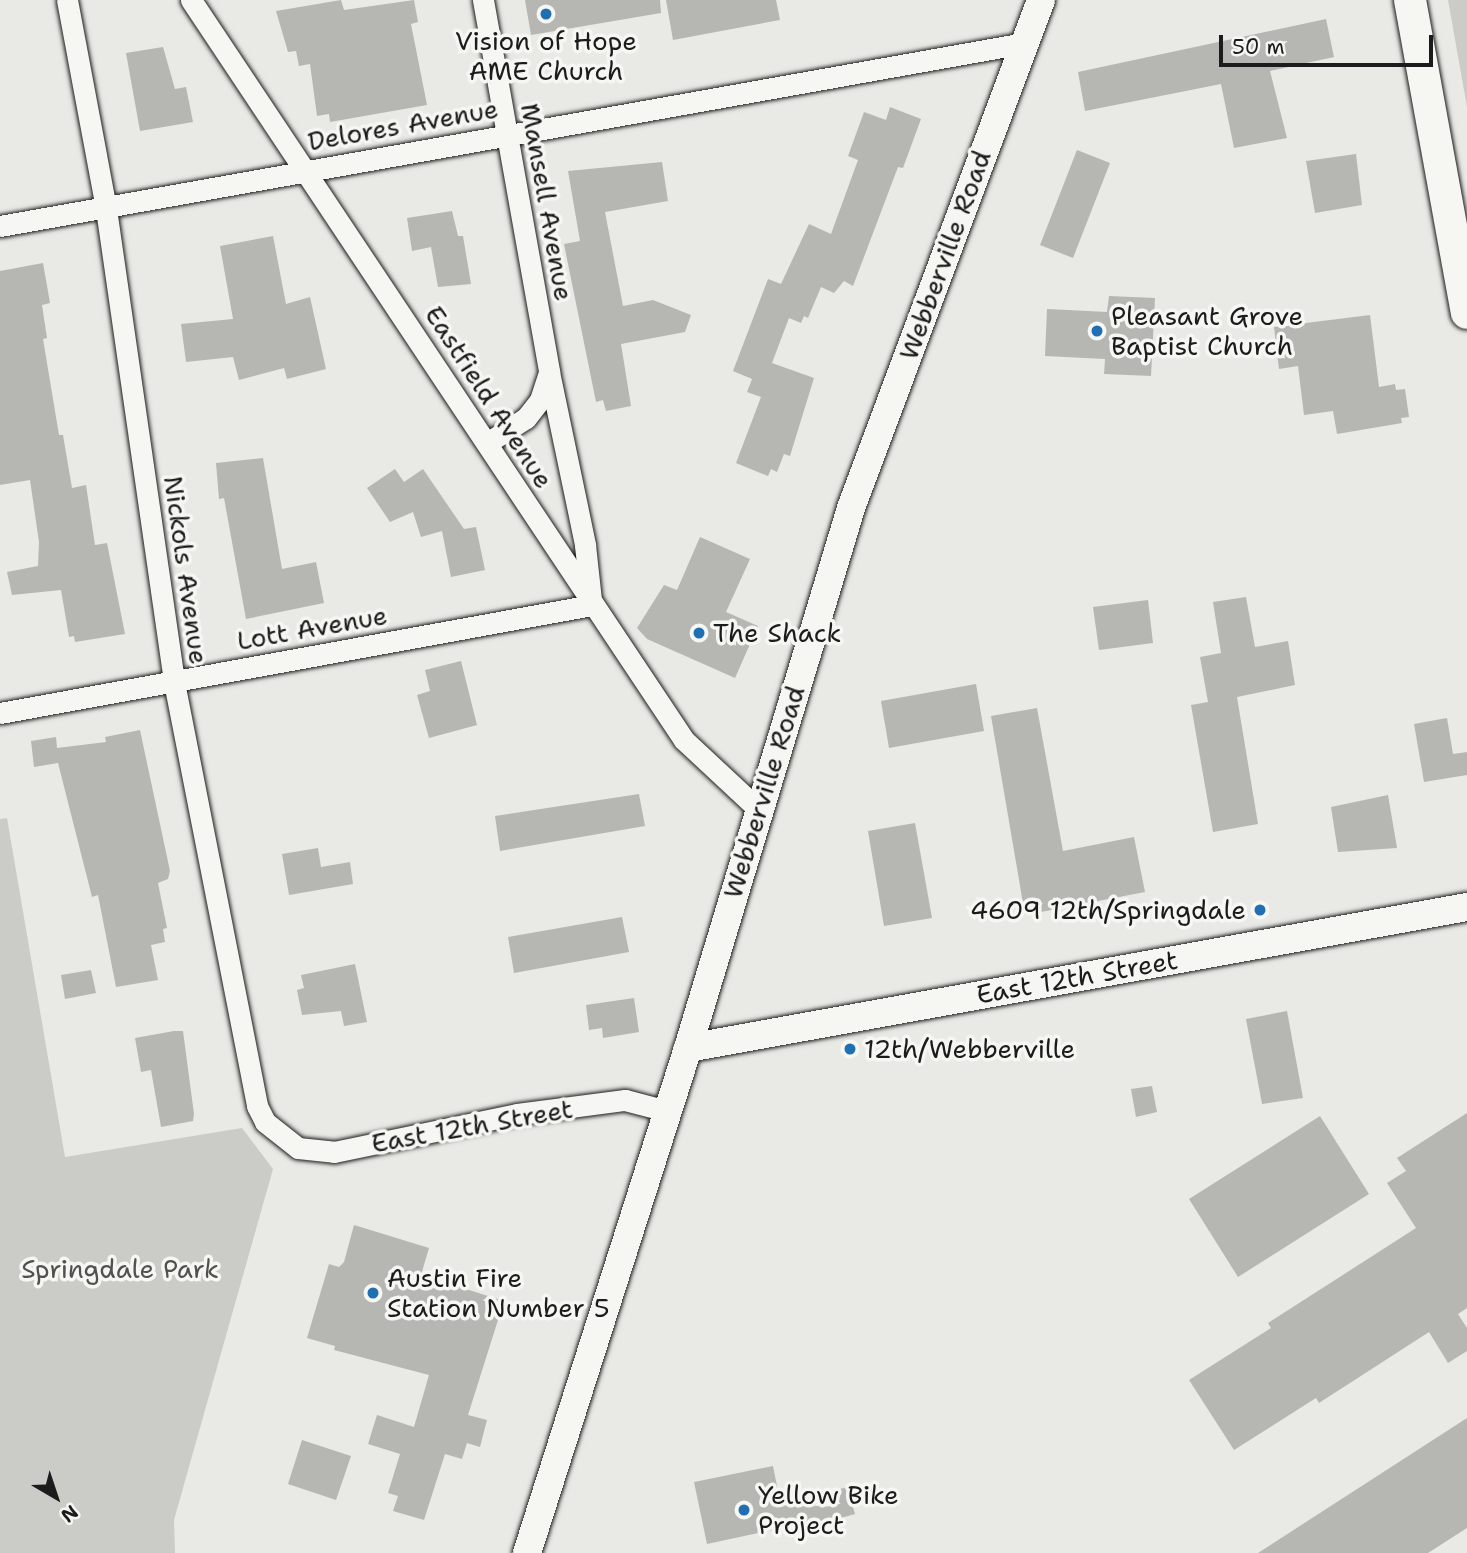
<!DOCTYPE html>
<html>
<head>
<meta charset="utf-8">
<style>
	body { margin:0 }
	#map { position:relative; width:1467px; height:1553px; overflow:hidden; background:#e9e9e5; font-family:"Shantell Sans",sans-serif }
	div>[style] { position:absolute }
	.green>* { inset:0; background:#cbcbc7 }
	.building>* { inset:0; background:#b6b6b3 }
	.roads { filter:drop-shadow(0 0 2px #1c1c1c) drop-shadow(0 0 2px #1c1c1c) }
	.minor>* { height:21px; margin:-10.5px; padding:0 10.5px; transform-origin:10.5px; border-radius:10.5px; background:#f6f6f2 }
	.tertiary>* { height:28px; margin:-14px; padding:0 14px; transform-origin:14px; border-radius:14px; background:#f6f6f2 }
	.secondary>* { height:32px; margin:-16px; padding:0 16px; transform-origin:16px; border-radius:16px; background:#f6f6f2 }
	.dots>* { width:19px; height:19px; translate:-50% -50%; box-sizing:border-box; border:4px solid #f6f6f2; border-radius:50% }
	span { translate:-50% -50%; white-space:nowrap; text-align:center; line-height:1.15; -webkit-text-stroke:7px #f6f6f2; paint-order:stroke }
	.poi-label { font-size:26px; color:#1c1c1c }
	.left { translate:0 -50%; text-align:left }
	.right { translate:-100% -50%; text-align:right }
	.street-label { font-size:26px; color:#1c1c1c }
	.park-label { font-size:26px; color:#51514f }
	.north { position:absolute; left:21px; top:1462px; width:70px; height:70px; -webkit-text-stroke:5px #f6f6f2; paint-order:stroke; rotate:141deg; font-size:19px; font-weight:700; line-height:28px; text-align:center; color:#1c1c1c }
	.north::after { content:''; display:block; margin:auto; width:24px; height:32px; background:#1c1c1c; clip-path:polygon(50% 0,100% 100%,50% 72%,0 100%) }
	.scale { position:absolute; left:1219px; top:35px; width:214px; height:32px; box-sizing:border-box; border:4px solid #1c1c1c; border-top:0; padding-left:9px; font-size:21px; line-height:24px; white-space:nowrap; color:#1c1c1c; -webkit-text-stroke:5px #f6f6f2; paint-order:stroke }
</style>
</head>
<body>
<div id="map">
	<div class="green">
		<i style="clip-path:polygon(1448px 0,1467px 0,1467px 107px)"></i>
		<i style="clip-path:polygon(7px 818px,65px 1157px,242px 1128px,273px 1169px,174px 1520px,175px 1553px,0 1553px,0 819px)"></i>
	</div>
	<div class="building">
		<i style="clip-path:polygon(341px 0,344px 10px,414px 0,418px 22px,411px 24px,427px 105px,330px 122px,329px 114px,317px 116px,310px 64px,299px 66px,296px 51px,288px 52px,276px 11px)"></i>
		<i style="clip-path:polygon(525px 0,660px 0,661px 13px,531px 35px)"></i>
		<i style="clip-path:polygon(666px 0,776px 0,780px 20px,673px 40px)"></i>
		<i style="clip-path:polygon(1326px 19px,1334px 57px,1270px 71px,1287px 138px,1234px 148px,1221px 84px,1085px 111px,1078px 72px)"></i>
		<i style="clip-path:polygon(163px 47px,175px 89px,186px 87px,193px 122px,140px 131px,126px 53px)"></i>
		<i style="clip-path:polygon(890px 107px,921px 119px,903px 168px,898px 167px,853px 286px,844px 281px,834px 293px,821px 287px,808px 318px,804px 316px,801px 323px,789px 318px,772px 363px,814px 378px,790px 456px,784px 454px,777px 472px,771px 469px,768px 476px,736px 463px,761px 397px,747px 392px,752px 379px,733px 371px,768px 279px,781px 284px,809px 224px,831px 234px,858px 160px,848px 156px,864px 112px,886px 120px)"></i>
		<i style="clip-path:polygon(1077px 150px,1110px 163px,1073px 258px,1040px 245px)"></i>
		<i style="clip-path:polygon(1356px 154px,1362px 205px,1315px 213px,1306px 161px)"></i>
		<i style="clip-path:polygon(662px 162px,668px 201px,605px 212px,623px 306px,653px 300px,691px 315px,685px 332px,621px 344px,631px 406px,606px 411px,603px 400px,596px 402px,564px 244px,580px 241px,568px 171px)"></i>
		<i style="clip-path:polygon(452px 211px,458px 236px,463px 236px,471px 284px,438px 287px,431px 247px,412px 251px,407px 218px)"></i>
		<i style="clip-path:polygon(273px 236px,286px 304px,310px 297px,326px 369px,287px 379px,284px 368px,239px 380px,233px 357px,186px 362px,181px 324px,233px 319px,220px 246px)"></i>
		<i style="clip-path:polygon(43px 263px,50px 303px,42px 305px,47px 338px,43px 339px,59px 435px,63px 435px,72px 488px,86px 485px,95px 545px,107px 543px,125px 634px,75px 642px,74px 636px,69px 637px,61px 590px,12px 595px,7px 572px,38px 566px,39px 542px,30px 480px,0 485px,0 271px)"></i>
		<i style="clip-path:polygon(1109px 296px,1155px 298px,1151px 376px,1104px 374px,1105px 359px,1045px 356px,1047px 309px,1107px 312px)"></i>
		<i style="clip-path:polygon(1370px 315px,1379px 387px,1395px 384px,1396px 390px,1405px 389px,1409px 417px,1401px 418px,1402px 423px,1337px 434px,1333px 411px,1304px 415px,1298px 366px,1279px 369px,1274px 327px)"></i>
		<i style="clip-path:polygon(263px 458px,282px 569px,316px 562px,324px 603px,246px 619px,224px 498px,219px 499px,216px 463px)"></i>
		<i style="clip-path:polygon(395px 469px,404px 482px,423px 469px,464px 529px,476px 527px,485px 570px,451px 577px,442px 531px,421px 537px,413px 512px,390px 522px,367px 488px)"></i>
		<i style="clip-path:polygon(700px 537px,750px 559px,726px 612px,758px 626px,735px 678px,647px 639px,637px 628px,664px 585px,677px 590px)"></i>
		<i style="clip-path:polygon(1246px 597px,1255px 647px,1288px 641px,1295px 685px,1237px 697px,1258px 824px,1213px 832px,1191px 705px,1208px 702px,1200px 657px,1221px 653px,1213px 602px)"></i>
		<i style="clip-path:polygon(1148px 600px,1153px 643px,1099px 650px,1093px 607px)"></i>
		<i style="clip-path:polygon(461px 661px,477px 725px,429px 738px,417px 695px,430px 691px,425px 670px)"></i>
		<i style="clip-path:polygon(976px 684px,984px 731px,889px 748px,881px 701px)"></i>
		<i style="clip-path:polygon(1037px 708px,1063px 851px,1134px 837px,1145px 892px,1025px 915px,991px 716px)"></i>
		<i style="clip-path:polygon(1447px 718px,1453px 754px,1467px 752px,1467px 775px,1424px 782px,1414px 724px)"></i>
		<i style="clip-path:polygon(140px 730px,170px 871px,168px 879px,158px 883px,167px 928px,163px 929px,165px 942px,151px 945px,158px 980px,116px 987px,98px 895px,92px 897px,58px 763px,34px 767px,31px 741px,56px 737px,57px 748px,106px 742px,105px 737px)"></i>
		<i style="clip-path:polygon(639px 794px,645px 826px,500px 851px,495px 816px)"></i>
		<i style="clip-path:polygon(1388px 795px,1397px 848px,1338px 852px,1331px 807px)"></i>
		<i style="clip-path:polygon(915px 823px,932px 918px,884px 926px,868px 831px)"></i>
		<i style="clip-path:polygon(318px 848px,321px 867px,350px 862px,353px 884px,289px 895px,282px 854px)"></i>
		<i style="clip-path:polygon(622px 917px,629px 952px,514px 973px,508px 937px)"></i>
		<i style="clip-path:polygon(355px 964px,367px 1022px,344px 1026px,341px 1011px,302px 1015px,297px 990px,304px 988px,301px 975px)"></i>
		<i style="clip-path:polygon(91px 970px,96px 993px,65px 999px,61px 975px)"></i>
		<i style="clip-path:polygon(634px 998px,639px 1032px,603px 1038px,602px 1028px,589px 1030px,586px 1005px)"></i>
		<i style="clip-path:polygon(1287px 1011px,1303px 1098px,1262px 1104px,1246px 1019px)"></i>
		<i style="clip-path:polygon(174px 1031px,183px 1031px,194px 1114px,193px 1121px,161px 1127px,151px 1070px,141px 1072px,135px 1038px)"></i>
		<i style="clip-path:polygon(1152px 1086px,1157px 1112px,1136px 1117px,1131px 1089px)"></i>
		<i style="clip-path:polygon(1467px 1113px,1467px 1308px,1458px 1314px,1467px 1328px,1467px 1351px,1448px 1363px,1429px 1332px,1319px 1403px,1316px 1398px,1234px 1450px,1189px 1380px,1271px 1328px,1268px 1323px,1416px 1228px,1387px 1183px,1406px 1171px,1397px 1158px)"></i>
		<i style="clip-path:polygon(1320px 1116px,1369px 1194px,1238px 1277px,1189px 1199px)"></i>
		<i style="clip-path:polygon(354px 1225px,429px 1248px,421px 1275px,504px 1301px,468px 1415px,487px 1420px,480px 1447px,467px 1443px,462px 1459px,445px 1454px,424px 1520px,393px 1511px,398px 1496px,388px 1493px,400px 1454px,368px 1444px,377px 1415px,414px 1427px,429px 1375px,334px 1350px,335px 1346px,307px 1338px,329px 1264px,339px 1267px,344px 1262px)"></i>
		<i style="clip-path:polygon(1467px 1418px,1467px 1528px,1428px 1553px,1258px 1553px)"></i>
		<i style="clip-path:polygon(302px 1440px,351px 1456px,336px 1500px,288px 1484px)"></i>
		<i style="clip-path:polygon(773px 1466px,781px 1506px,847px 1487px,855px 1514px,806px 1528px,805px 1523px,707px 1544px,694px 1482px)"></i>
	</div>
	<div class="roads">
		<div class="minor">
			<i style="left:67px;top:0;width:213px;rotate:79.4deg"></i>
			<i style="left:106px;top:209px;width:478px;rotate:81.8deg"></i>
			<i style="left:174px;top:682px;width:432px;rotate:78.9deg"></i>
			<i style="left:257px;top:1106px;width:18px;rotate:63deg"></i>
			<i style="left:265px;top:1122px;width:42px;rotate:38.2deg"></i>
			<i style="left:298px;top:1148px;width:36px;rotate:6deg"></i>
			<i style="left:334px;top:1152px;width:187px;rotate:-11.7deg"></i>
			<i style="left:517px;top:1114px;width:109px;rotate:-7.4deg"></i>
			<i style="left:625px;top:1100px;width:43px;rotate:14.7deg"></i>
			<i style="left:191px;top:0;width:889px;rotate:56.33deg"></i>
			<i style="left:684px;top:740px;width:103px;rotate:43deg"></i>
			<i style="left:483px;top:0;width:378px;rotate:79.9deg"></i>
			<i style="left:549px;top:372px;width:177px;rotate:78.2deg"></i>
			<i style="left:585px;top:545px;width:55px;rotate:83.8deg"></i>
			<i style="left:0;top:226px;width:1040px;rotate:-10.13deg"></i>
			<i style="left:487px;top:443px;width:46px;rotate:-32.7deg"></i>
			<i style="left:526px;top:418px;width:23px;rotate:-52deg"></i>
			<i style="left:540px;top:400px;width:29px;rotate:-72deg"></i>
			<i style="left:0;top:713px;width:602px;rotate:-10.34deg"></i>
		</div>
		<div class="tertiary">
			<i style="left:688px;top:1048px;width:792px;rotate:-10.26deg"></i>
			<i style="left:527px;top:1553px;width:530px;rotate:-72.32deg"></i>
			<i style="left:688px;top:1048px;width:564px;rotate:-73.2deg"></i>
			<i style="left:851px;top:508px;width:542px;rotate:-69.49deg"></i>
		</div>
		<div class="secondary">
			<i style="left:1410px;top:0;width:318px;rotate:79.7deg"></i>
		</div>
	</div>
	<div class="dots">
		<i style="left:546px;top:14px;background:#1f6fb2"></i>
		<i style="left:1097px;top:331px;background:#1f6fb2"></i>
		<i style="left:699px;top:633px;background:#1f6fb2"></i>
		<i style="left:1260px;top:910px;background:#1f6fb2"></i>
		<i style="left:850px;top:1049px;background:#1f6fb2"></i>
		<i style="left:373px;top:1293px;background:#1f6fb2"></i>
		<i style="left:744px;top:1510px;background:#1f6fb2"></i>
	</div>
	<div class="poi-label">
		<span style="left:546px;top:56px">Vision of Hope<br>AME Church</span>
		<span class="left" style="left:1111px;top:331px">Pleasant Grove<br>Baptist Church</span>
		<span class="left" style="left:713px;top:633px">The Shack</span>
		<span class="right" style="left:1246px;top:910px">4609 12th/Springdale</span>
		<span class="left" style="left:864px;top:1049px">12th/Webberville</span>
		<span class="left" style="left:387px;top:1293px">Austin Fire<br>Station Number 5</span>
		<span class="left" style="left:758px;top:1510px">Yellow Bike<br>Project</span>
	</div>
	<div class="street-label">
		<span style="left:403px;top:125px;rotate:-10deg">Delores Avenue</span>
		<span style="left:547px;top:202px;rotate:80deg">Mansell Avenue</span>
		<span style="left:945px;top:255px;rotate:-70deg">Webberville Road</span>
		<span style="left:489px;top:397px;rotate:57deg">Eastfield Avenue</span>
		<span style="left:186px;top:570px;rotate:82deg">Nickols Avenue</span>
		<span style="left:312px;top:628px;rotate:-10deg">Lott Avenue</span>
		<span style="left:764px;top:792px;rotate:-73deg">Webberville Road</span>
		<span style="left:1077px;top:977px;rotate:-10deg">East 12th Street</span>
		<span style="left:472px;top:1126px;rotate:-10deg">East 12th Street</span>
	</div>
	<div class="park-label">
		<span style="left:120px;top:1269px">Springdale Park</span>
	</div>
	<div class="north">N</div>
	<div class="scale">50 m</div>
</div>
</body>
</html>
